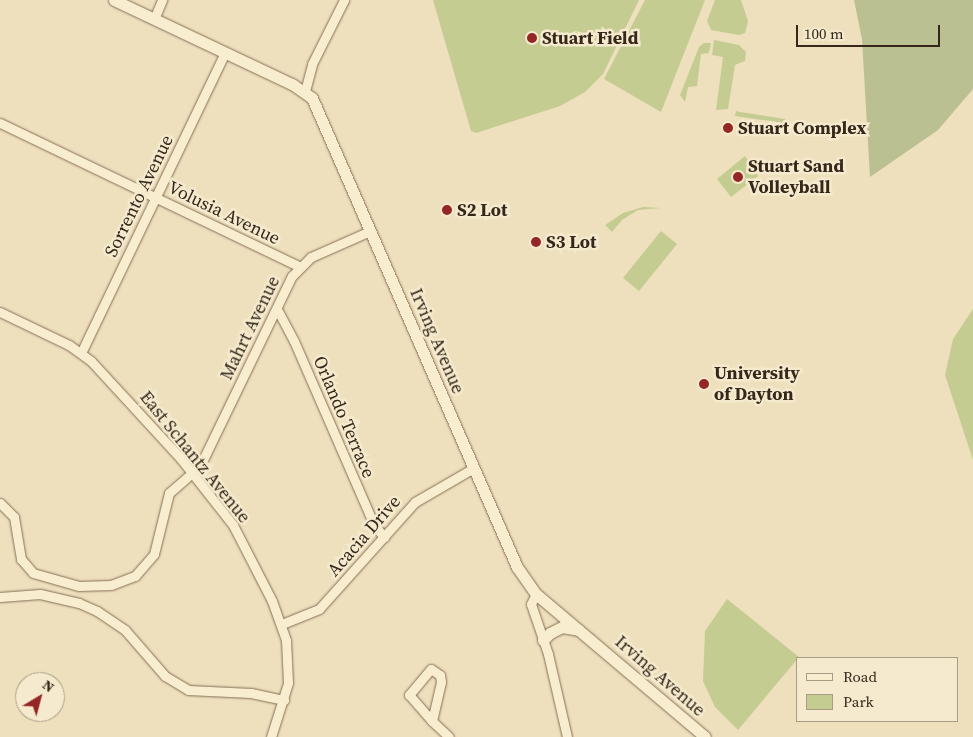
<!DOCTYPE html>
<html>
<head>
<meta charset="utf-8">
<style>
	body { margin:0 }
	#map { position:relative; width:973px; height:737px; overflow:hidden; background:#eedfbd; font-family:"Source Serif 4",serif }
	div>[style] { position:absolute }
	.green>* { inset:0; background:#c5cc92 }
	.cemetery>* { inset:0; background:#bac091 }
	.roads { filter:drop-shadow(0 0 1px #867056) drop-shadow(0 0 1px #867056) }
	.minor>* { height:9px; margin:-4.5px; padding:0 4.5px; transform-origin:4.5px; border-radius:4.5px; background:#f9edd0 }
	.tertiary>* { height:11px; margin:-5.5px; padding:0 5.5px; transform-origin:5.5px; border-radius:5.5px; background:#f9edd0 }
	.dots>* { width:14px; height:14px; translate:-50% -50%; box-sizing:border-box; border:2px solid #f5eacd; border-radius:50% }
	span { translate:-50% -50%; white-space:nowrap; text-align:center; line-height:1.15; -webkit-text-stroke:5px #f5eacd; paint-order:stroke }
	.poi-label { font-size:18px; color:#35281b; font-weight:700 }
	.left { translate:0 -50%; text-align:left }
	.street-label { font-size:18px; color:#35281b }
	.legend { position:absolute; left:796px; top:657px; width:162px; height:65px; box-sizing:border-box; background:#f5eacd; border:1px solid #a89c86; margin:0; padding:6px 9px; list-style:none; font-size:15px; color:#35281b }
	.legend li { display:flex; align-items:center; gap:10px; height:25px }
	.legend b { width:25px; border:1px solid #a89c86 }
	.north { position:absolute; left:15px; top:672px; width:50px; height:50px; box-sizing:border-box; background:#f5eacd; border:1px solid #a89c86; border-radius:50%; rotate:37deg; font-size:14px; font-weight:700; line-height:20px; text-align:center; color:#35281b }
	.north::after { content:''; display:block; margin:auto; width:18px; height:22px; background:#952626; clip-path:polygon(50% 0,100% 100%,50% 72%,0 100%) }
	.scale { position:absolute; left:796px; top:25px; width:144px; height:22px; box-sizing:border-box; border:2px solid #35281b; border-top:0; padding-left:6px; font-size:15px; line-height:18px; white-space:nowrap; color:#35281b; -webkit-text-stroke:4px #f5eacd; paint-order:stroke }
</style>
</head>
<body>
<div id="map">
	<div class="green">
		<i style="clip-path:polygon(433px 0,639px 0,603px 74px,585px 92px,560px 106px,476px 133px,471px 131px)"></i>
		<i style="clip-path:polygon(645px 0,705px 0,661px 112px,604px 79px)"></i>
		<i style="clip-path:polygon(715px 0,741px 0,748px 21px,745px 33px,739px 35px,711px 30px,707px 21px)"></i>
		<i style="clip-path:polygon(714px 40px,739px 45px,746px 52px,745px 61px,735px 65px,728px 109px,716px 110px,723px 57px,712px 55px)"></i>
		<i style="clip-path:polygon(704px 43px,711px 43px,709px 53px,701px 54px,697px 86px,688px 87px,685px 102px,680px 95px,699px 47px)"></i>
		<i style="clip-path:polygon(736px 111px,740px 112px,785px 119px,784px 123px,735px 116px)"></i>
		<i style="clip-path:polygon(745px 156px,758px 176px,731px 197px,717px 179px)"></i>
		<i style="clip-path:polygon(643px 207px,661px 208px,638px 210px,622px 220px,612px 232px,605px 225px,623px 213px)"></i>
		<i style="clip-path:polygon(661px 231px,677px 244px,639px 291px,623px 278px)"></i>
		<i style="clip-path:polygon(973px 309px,973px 460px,945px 375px,953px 339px)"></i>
		<i style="clip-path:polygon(727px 599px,799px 657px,738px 730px,715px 707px,703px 681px,705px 631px)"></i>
	</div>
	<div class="cemetery">
		<i style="clip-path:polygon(854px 0,973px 0,973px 89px,938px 130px,870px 177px,862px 39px)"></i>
	</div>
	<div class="roads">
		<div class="minor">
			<i style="left:154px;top:19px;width:21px;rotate:-67deg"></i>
			<i style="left:305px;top:91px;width:28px;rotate:-75deg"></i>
			<i style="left:312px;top:64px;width:72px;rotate:-63.4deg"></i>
			<i style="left:0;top:123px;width:333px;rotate:25.6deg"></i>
			<i style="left:277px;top:309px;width:36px;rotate:62deg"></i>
			<i style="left:294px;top:341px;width:201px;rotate:66.5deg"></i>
			<i style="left:374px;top:525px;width:16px;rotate:50deg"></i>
			<i style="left:0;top:312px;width:76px;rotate:25.6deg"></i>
			<i style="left:69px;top:345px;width:27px;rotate:36deg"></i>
			<i style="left:91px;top:361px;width:133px;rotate:47.4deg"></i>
			<i style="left:181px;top:459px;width:84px;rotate:51.8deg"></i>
			<i style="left:233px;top:525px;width:85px;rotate:62.8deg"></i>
			<i style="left:272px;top:601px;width:41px;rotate:70.3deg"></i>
			<i style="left:286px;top:640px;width:43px;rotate:87.3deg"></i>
			<i style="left:288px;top:683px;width:57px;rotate:107.5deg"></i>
			<i style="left:81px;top:353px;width:333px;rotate:-64.4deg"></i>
			<i style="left:0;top:503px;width:20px;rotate:45deg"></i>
			<i style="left:14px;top:517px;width:43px;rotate:80.5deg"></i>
			<i style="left:21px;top:559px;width:18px;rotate:49deg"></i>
			<i style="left:33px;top:573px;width:48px;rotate:15.8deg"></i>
			<i style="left:79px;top:586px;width:32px;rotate:-2deg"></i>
			<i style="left:111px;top:585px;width:26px;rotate:-21deg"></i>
			<i style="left:135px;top:576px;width:29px;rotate:-49deg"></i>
			<i style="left:154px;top:554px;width:63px;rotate:-76.2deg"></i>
			<i style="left:169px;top:493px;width:41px;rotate:-41.1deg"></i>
			<i style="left:200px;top:466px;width:211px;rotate:-64.2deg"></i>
			<i style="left:292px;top:276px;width:27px;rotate:-45deg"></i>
			<i style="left:311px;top:257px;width:64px;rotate:-23.8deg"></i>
			<i style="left:536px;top:594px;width:11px;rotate:117deg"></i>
			<i style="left:531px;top:604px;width:53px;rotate:71.2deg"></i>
			<i style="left:548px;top:654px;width:85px;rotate:77.1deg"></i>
			<i style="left:0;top:597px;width:40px;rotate:-4.3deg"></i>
			<i style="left:40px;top:594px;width:40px;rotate:13deg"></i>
			<i style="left:79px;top:603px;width:20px;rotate:24deg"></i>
			<i style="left:97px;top:611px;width:34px;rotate:34deg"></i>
			<i style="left:125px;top:630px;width:61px;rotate:49deg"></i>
			<i style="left:165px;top:676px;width:27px;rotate:31deg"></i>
			<i style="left:188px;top:690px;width:63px;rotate:2.7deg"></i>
			<i style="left:251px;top:693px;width:34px;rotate:12deg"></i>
			<i style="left:282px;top:624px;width:40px;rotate:-22deg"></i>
			<i style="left:319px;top:609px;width:144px;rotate:-48.1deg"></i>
			<i style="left:415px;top:502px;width:66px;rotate:-30.1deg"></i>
			<i style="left:431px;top:669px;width:11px;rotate:34deg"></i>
			<i style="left:440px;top:675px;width:7px;rotate:82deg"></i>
			<i style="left:441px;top:682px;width:40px;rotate:103deg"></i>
			<i style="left:432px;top:721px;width:35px;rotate:-131deg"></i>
			<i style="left:409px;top:695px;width:34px;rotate:-50deg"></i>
			<i style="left:432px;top:721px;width:23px;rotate:43deg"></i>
		</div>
		<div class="tertiary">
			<i style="left:114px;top:0;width:197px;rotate:25.3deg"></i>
			<i style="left:292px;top:84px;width:24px;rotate:35deg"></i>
			<i style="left:312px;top:98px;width:512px;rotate:66.39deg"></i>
			<i style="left:517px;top:567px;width:33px;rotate:55deg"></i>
			<i style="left:536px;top:594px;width:221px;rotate:40.2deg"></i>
			<i style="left:543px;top:640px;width:10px;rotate:-45deg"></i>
			<i style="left:550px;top:633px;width:13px;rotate:-27deg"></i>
			<i style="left:562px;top:627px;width:17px;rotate:10deg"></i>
		</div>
	</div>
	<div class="dots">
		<i style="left:532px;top:38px;background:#952626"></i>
		<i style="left:728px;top:128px;background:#952626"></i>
		<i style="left:738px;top:177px;background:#952626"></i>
		<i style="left:447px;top:210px;background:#952626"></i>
		<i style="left:536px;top:242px;background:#952626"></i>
		<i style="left:704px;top:384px;background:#952626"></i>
	</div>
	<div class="poi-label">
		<span class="left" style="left:542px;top:38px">Stuart Field</span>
		<span class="left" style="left:738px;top:128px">Stuart Complex</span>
		<span class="left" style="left:748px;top:177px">Stuart Sand<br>Volleyball</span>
		<span class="left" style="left:457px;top:210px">S2 Lot</span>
		<span class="left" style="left:546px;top:242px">S3 Lot</span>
		<span class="left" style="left:714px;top:384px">University<br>of Dayton</span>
	</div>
	<div class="street-label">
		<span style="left:139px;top:196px;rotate:-64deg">Sorrento Avenue</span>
		<span style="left:224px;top:213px;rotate:26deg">Volusia Avenue</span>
		<span style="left:250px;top:328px;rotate:-64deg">Mahrt Avenue</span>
		<span style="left:437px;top:341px;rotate:67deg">Irving Avenue</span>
		<span style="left:344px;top:417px;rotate:67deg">Orlando Terrace</span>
		<span style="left:195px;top:457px;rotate:51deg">East Schantz Avenue</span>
		<span style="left:364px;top:536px;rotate:-49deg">Acacia Drive</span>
		<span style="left:660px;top:676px;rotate:41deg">Irving Avenue</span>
	</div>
	<ul class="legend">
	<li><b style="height:6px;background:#f9edd0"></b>Road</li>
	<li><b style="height:14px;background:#c5cc92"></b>Park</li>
	</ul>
	<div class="north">N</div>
	<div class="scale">100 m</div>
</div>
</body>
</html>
